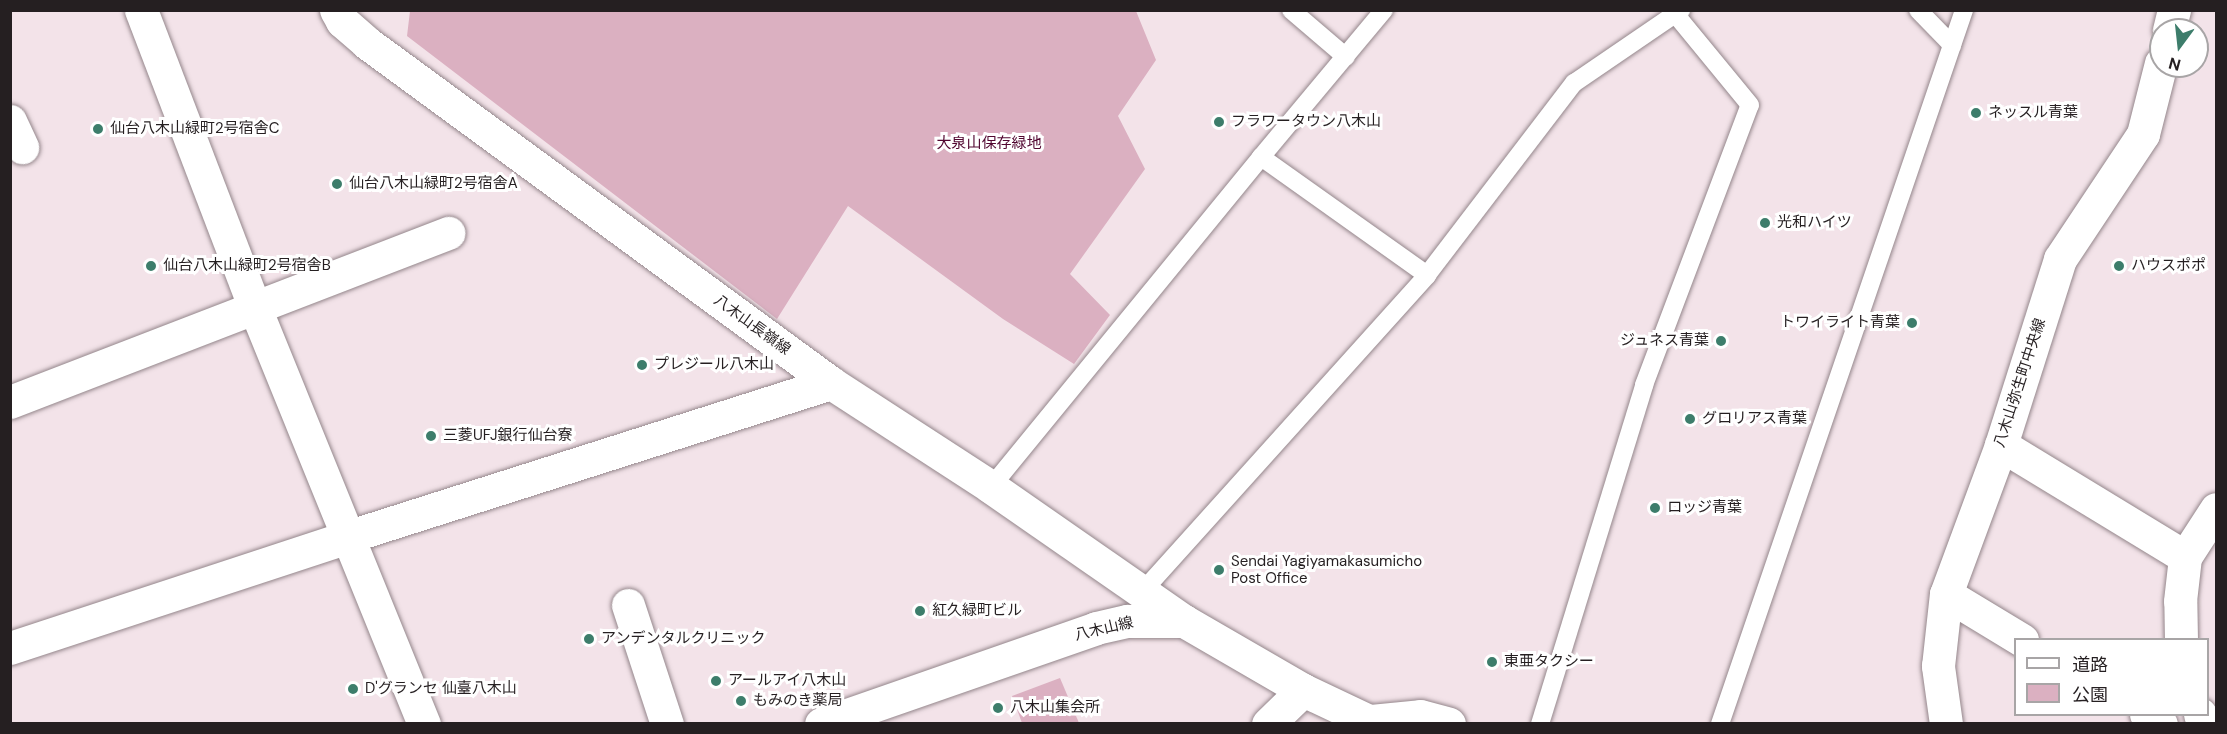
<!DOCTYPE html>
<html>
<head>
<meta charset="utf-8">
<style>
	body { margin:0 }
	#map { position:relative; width:2227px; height:734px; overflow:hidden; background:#f3e3e9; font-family:"DM Sans","Noto Sans JP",sans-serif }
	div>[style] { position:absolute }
	.green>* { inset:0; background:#dbb0c1 }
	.roads { filter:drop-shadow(0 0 2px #94868b) drop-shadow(0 0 2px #94868b) }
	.service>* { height:18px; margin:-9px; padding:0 9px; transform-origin:9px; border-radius:9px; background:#fff }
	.minor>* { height:33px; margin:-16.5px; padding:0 16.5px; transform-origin:16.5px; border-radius:16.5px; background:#fff }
	.tertiary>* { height:33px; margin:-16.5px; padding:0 16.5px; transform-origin:16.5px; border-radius:16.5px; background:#fff }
	.dots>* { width:16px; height:16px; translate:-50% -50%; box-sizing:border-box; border:3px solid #fff; border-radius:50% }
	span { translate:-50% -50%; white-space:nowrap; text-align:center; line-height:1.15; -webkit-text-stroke:6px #fff; paint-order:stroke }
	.poi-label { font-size:15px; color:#251f21 }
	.left { translate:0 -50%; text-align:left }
	.right { translate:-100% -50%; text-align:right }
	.park-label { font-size:15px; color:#510630 }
	.street-label { font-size:15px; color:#251f21 }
	.frame { position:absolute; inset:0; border:12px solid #251f21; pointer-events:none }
	.legend { position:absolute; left:2014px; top:638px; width:195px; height:78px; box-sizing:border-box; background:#fff; border:2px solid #a8a5a6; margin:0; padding:8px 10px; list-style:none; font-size:18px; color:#251f21 }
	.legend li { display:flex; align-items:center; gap:12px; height:30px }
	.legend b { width:30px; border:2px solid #a8a5a6 }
	.north { position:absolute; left:2149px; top:18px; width:60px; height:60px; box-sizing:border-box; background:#fff; border:2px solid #a8a5a6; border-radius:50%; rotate:195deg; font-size:16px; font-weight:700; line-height:24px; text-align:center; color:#251f21 }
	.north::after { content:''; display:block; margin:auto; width:21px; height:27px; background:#3d7d6b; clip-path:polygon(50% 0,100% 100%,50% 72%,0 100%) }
</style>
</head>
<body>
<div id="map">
	<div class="green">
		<i style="clip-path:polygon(410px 11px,1136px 11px,1156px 60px,1118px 116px,1145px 169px,1070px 274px,1110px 315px,1074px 364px,1003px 319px,848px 206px,777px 319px,407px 36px)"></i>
		<i style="clip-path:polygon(1060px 678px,1079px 723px,1022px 723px,1012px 696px)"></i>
	</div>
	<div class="roads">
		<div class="service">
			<i style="left:1291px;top:10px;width:72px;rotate:40.5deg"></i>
			<i style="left:1918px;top:10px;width:49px;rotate:45.8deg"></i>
			<i style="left:1261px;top:157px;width:204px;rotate:35.4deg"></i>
			<i style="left:991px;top:487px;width:426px;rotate:-50.7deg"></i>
			<i style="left:1261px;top:157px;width:192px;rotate:-50.1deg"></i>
			<i style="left:1142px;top:592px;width:426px;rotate:-48deg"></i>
			<i style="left:1427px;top:275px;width:242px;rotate:-52.6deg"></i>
			<i style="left:1574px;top:83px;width:130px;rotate:-34.3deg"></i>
			<i style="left:1540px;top:724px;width:355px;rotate:-72.9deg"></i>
			<i style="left:1644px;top:385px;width:299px;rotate:-69.3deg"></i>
			<i style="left:1750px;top:105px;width:117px;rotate:-129.4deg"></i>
			<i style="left:1720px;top:724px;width:755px;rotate:-71.13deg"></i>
		</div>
		<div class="minor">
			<i style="left:141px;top:10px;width:319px;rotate:69.1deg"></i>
			<i style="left:255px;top:308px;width:449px;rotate:67.9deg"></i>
			<i style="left:336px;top:10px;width:13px;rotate:61deg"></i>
			<i style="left:342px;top:21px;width:33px;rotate:41deg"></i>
			<i style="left:367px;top:43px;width:575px;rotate:36.23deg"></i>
			<i style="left:831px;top:383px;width:191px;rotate:33deg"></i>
			<i style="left:991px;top:487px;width:235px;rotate:34.8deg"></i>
			<i style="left:2169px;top:30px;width:21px;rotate:-76deg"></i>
			<i style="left:10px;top:121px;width:29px;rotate:65deg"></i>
			<i style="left:10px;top:402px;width:470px;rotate:-21.1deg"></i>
			<i style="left:2001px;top:445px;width:215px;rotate:31.3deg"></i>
			<i style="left:1946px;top:594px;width:89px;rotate:31.2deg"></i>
			<i style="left:628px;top:605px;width:125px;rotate:71.9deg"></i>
			<i style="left:2181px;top:640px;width:39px;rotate:-91deg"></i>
			<i style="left:2180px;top:601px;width:44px;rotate:-83.5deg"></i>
			<i style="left:2185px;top:557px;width:57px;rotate:-57.1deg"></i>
			<i style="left:10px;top:648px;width:355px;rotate:-18.2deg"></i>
			<i style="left:347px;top:537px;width:508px;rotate:-17.65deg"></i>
			<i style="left:2146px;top:714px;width:18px;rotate:34deg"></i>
			<i style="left:2200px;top:714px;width:10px;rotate:73deg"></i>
			<i style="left:1371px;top:721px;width:49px;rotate:-5.8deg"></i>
			<i style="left:1420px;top:716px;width:30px;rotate:15deg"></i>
			<i style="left:1268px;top:724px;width:49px;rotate:-44.2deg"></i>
			<i style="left:1946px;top:724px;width:59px;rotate:-97.9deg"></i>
			<i style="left:1938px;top:666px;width:72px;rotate:-83.7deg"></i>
			<i style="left:1946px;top:594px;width:159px;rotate:-69.7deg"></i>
			<i style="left:2001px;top:445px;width:195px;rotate:-72.4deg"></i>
			<i style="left:2060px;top:259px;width:150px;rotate:-56.4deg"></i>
			<i style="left:2143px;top:134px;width:73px;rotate:-75.8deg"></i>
		</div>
		<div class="tertiary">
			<i style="left:821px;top:724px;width:291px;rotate:-19.2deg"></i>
			<i style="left:1096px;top:628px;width:32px;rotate:-13deg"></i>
			<i style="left:1127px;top:621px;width:57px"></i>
			<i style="left:1184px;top:621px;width:138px;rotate:30.1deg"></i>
			<i style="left:1303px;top:690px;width:80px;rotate:25.3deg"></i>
		</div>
	</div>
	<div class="dots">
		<i style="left:1976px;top:113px;background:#3d7d6b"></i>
		<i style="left:1219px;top:122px;background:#3d7d6b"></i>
		<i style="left:98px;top:129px;background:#3d7d6b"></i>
		<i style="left:337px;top:184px;background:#3d7d6b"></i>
		<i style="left:1765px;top:223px;background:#3d7d6b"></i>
		<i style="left:151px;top:266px;background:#3d7d6b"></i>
		<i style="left:2119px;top:266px;background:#3d7d6b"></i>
		<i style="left:1912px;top:323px;background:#3d7d6b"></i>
		<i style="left:1721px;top:341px;background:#3d7d6b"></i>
		<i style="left:642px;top:365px;background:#3d7d6b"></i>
		<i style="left:1690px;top:419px;background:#3d7d6b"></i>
		<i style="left:431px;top:436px;background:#3d7d6b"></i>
		<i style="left:1655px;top:508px;background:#3d7d6b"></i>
		<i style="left:1219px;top:570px;background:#3d7d6b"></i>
		<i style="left:920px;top:611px;background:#3d7d6b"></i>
		<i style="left:589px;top:639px;background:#3d7d6b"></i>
		<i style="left:1492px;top:662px;background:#3d7d6b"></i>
		<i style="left:716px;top:681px;background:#3d7d6b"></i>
		<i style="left:353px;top:689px;background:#3d7d6b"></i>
		<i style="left:741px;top:701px;background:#3d7d6b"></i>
		<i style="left:998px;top:708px;background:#3d7d6b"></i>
	</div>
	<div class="poi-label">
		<span class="left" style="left:1988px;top:113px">ネッスル青葉</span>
		<span class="left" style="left:1231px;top:122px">フラワータウン八木山</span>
		<span class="left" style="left:110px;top:129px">仙台八木山緑町2号宿舎C</span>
		<span class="left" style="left:349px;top:184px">仙台八木山緑町2号宿舎A</span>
		<span class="left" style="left:1777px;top:223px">光和ハイツ</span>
		<span class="left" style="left:163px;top:266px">仙台八木山緑町2号宿舎B</span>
		<span class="left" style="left:2131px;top:266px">ハウスポポ</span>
		<span class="right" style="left:1900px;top:323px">トワイライト青葉</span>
		<span class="right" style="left:1709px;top:341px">ジュネス青葉</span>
		<span class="left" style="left:654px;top:365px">プレジール八木山</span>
		<span class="left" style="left:1702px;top:419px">グロリアス青葉</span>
		<span class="left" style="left:443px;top:436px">三菱UFJ銀行仙台寮</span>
		<span class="left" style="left:1667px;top:508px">ロッジ青葉</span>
		<span class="left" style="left:1231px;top:570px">Sendai Yagiyamakasumicho<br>Post Office</span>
		<span class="left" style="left:932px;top:611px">紅久緑町ビル</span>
		<span class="left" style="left:601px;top:639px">アンデンタルクリニック</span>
		<span class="left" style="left:1504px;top:662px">東亜タクシー</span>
		<span class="left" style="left:728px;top:681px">アールアイ八木山</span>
		<span class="left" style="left:365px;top:689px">D'グランセ 仙臺八木山</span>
		<span class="left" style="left:753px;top:701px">もみのき薬局</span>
		<span class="left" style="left:1010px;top:708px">八木山集会所</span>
	</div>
	<div class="park-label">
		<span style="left:989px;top:144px">大泉山保存緑地</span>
	</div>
	<div class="street-label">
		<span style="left:752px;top:325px;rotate:36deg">八木山長嶺線</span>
		<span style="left:2020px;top:383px;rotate:-72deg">八木山弥生町中央線</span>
		<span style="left:1104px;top:629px;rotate:-13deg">八木山線</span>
	</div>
	<div class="frame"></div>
	<ul class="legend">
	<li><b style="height:8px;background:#fff"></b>道路</li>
	<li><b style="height:16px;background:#dbb0c1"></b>公園</li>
	</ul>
	<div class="north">N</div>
</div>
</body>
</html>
